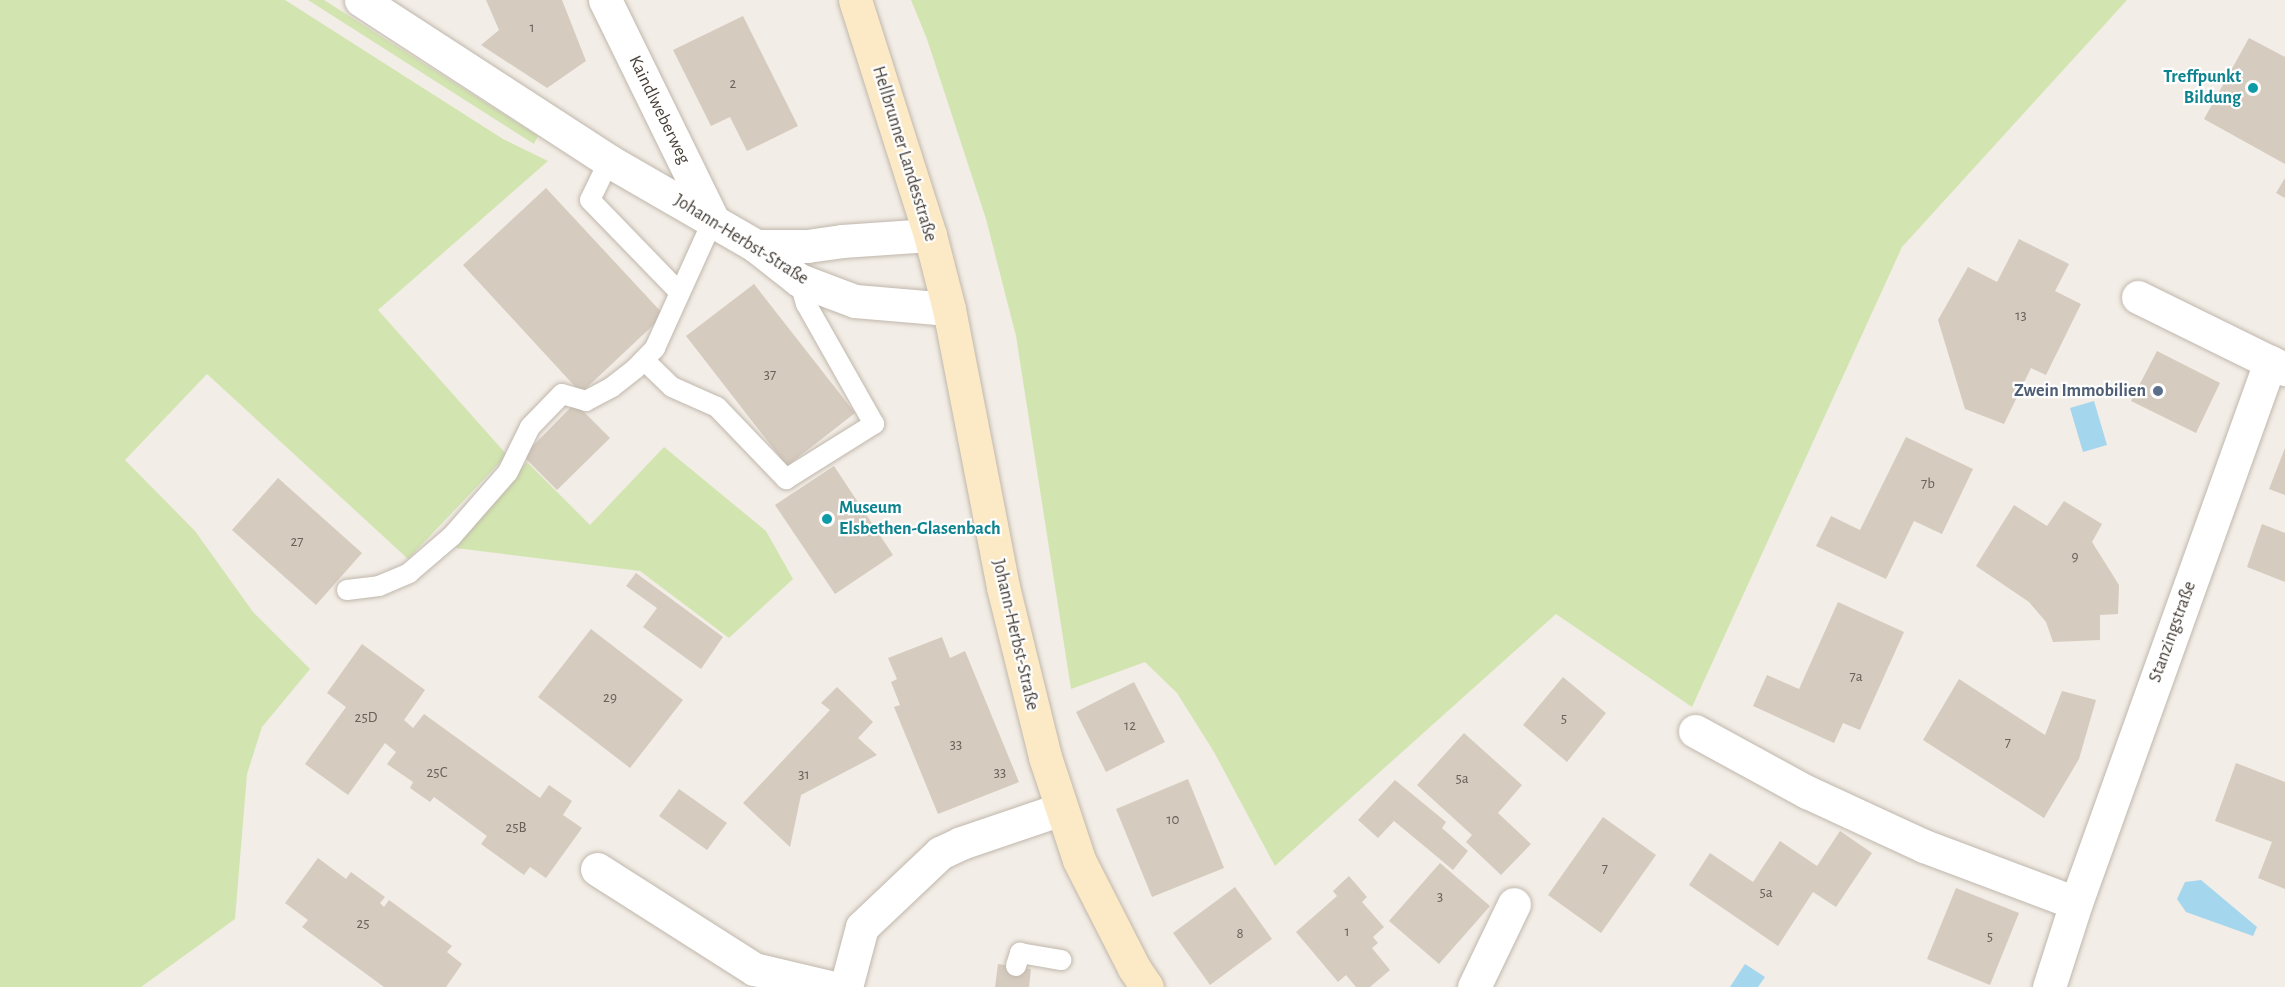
<!DOCTYPE html>
<html>
<head>
<meta charset="utf-8">
<style>
	body { margin:0 }
	#map { position:relative; width:2285px; height:987px; overflow:hidden; background:#f2ede6; font-family:"Alegreya Sans",sans-serif }
	div>[style] { position:absolute }
	.green>* { inset:0; background:#d2e5b0 }
	.water>* { inset:0; background:#a4d6ed }
	.building>* { inset:0; background:#d6cbbf }
	.roads { filter:drop-shadow(0 0 2px #c0b7ac) drop-shadow(0 0 2px #c0b7ac) }
	.lane>* { height:20px; margin:-10px; padding:0 10px; transform-origin:10px; border-radius:10px; background:#fff }
	.street>* { height:33px; margin:-16.5px; padding:0 16.5px; transform-origin:16.5px; border-radius:16.5px; background:#fff }
	.secondary>* { height:33px; margin:-16.5px; padding:0 16.5px; transform-origin:16.5px; border-radius:16.5px; background:#fceac6 }
	.dots>* { width:16px; height:16px; translate:-50% -50%; box-sizing:border-box; border:3px solid #fff; border-radius:50% }
	span { translate:-50% -50%; white-space:nowrap; text-align:center; line-height:1.15; -webkit-text-stroke:4.5px #fff; paint-order:stroke }
	.number-label { font-size:15px; color:#696058 }
	.number-label span { -webkit-text-stroke-width:0 }
	.culture-label { font-size:18px; color:#0d838f; font-weight:700 }
	.right { translate:-100% -50%; text-align:right }
	.left { translate:0 -50%; text-align:left }
	.street-label { font-size:18px; color:#453d36 }
	.service-label { font-size:18px; color:#4e5e75; font-weight:700 }
</style>
</head>
<body>
<div id="map">
	<div class="green">
		<i style="clip-path:polygon(0 0,285px 0,503px 139px,548px 161px,378px 310px,507px 455px,408px 559px,207px 374px,125px 460px,195px 531px,253px 612px,310px 669px,262px 727px,247px 774px,235px 919px,141px 987px,0 987px)"></i>
		<i style="clip-path:polygon(308px 0,324px 0,538px 136px,534px 144px)"></i>
		<i style="clip-path:polygon(911px 0,2127px 0,1902px 247px,1692px 707px,1556px 614px,1275px 866px,1214px 752px,1177px 693px,1145px 662px,1071px 689px,1016px 336px,986px 219px,927px 39px)"></i>
		<i style="clip-path:polygon(664px 447px,766px 531px,793px 579px,729px 638px,640px 571px,456px 548px,527px 462px,590px 525px)"></i>
	</div>
	<div class="water">
		<i style="clip-path:polygon(2094px 401px,2107px 445px,2083px 452px,2070px 408px)"></i>
		<i style="clip-path:polygon(2201px 880px,2257px 927px,2253px 936px,2186px 912px,2177px 899px,2185px 882px)"></i>
		<i style="clip-path:polygon(1745px 964px,1765px 977px,1758px 987px,1730px 987px)"></i>
	</div>
	<div class="building">
		<i style="clip-path:polygon(486px 0,562px 0,586px 61px,547px 88px,481px 45px,499px 30px)"></i>
		<i style="clip-path:polygon(743px 16px,798px 126px,747px 151px,730px 117px,711px 126px,673px 50px)"></i>
		<i style="clip-path:polygon(2249px 38px,2285px 57px,2285px 164px,2204px 119px)"></i>
		<i style="clip-path:polygon(2285px 178px,2285px 198px,2276px 193px)"></i>
		<i style="clip-path:polygon(546px 188px,664px 315px,581px 393px,463px 265px)"></i>
		<i style="clip-path:polygon(2019px 239px,2069px 264px,2055px 291px,2081px 304px,2046px 375px,2031px 368px,2004px 424px,1965px 409px,1938px 320px,1968px 267px,1997px 282px)"></i>
		<i style="clip-path:polygon(754px 284px,855px 413px,787px 466px,686px 336px)"></i>
		<i style="clip-path:polygon(2157px 351px,2220px 383px,2196px 433px,2131px 401px)"></i>
		<i style="clip-path:polygon(575px 403px,610px 438px,557px 490px,523px 456px)"></i>
		<i style="clip-path:polygon(1906px 437px,1973px 469px,1942px 534px,1914px 521px,1886px 579px,1816px 546px,1831px 516px,1860px 530px)"></i>
		<i style="clip-path:polygon(2285px 448px,2285px 495px,2269px 489px)"></i>
		<i style="clip-path:polygon(834px 466px,893px 555px,835px 594px,775px 505px)"></i>
		<i style="clip-path:polygon(278px 478px,362px 553px,316px 605px,232px 530px)"></i>
		<i style="clip-path:polygon(2064px 501px,2102px 524px,2092px 542px,2119px 585px,2118px 614px,2100px 615px,2100px 640px,2053px 642px,2046px 622px,2029px 602px,1976px 566px,2014px 505px,2047px 526px)"></i>
		<i style="clip-path:polygon(2262px 524px,2285px 533px,2285px 582px,2247px 567px)"></i>
		<i style="clip-path:polygon(636px 573px,723px 637px,701px 669px,643px 627px,657px 608px,626px 586px)"></i>
		<i style="clip-path:polygon(1838px 602px,1904px 632px,1860px 730px,1843px 723px,1834px 743px,1753px 706px,1767px 675px,1799px 689px)"></i>
		<i style="clip-path:polygon(591px 629px,683px 700px,630px 768px,538px 697px)"></i>
		<i style="clip-path:polygon(942px 637px,950px 658px,965px 651px,1019px 782px,938px 814px,894px 707px,900px 705px,891px 682px,897px 679px,888px 658px)"></i>
		<i style="clip-path:polygon(362px 644px,425px 690px,404px 720px,413px 728px,424px 714px,540px 798px,549px 785px,572px 801px,563px 815px,582px 828px,546px 878px,530px 867px,524px 875px,481px 844px,487px 836px,434px 797px,430px 802px,410px 788px,413px 782px,387px 764px,396px 752px,385px 743px,348px 795px,305px 764px,346px 707px,327px 693px)"></i>
		<i style="clip-path:polygon(1563px 677px,1606px 713px,1567px 762px,1523px 725px)"></i>
		<i style="clip-path:polygon(1959px 679px,2045px 735px,2062px 691px,2096px 700px,2079px 759px,2044px 818px,1923px 740px)"></i>
		<i style="clip-path:polygon(1134px 682px,1165px 742px,1106px 772px,1076px 712px)"></i>
		<i style="clip-path:polygon(837px 687px,873px 722px,858px 738px,877px 755px,801px 795px,790px 847px,743px 803px,830px 710px,821px 703px)"></i>
		<i style="clip-path:polygon(1464px 733px,1522px 785px,1498px 813px,1531px 844px,1501px 875px,1466px 842px,1472px 835px,1417px 785px)"></i>
		<i style="clip-path:polygon(2236px 763px,2285px 782px,2285px 889px,2258px 878px,2272px 842px,2215px 821px)"></i>
		<i style="clip-path:polygon(1188px 779px,1224px 868px,1152px 897px,1116px 809px)"></i>
		<i style="clip-path:polygon(1395px 780px,1446px 822px,1442px 828px,1468px 851px,1453px 870px,1394px 821px,1378px 838px,1358px 820px)"></i>
		<i style="clip-path:polygon(679px 789px,727px 823px,707px 850px,659px 816px)"></i>
		<i style="clip-path:polygon(1603px 817px,1656px 855px,1601px 933px,1548px 895px)"></i>
		<i style="clip-path:polygon(1840px 831px,1872px 853px,1836px 907px,1813px 892px,1778px 946px,1689px 885px,1710px 853px,1753px 882px,1780px 841px,1817px 866px)"></i>
		<i style="clip-path:polygon(318px 858px,346px 879px,351px 872px,385px 897px,380px 903px,384px 907px,389px 900px,452px 946px,447px 952px,462px 964px,446px 987px,384px 987px,302px 927px,308px 920px,285px 903px)"></i>
		<i style="clip-path:polygon(1440px 863px,1490px 906px,1439px 964px,1389px 921px)"></i>
		<i style="clip-path:polygon(1349px 876px,1367px 897px,1362px 902px,1384px 927px,1373px 937px,1378px 943px,1372px 948px,1390px 970px,1370px 987px,1356px 987px,1346px 975px,1338px 982px,1296px 932px,1337px 896px,1333px 891px)"></i>
		<i style="clip-path:polygon(1235px 887px,1272px 939px,1210px 985px,1173px 933px)"></i>
		<i style="clip-path:polygon(1956px 888px,2019px 913px,1990px 985px,1927px 959px)"></i>
		<i style="clip-path:polygon(998px 964px,1031px 969px,1029px 987px,995px 987px)"></i>
	</div>
	<div class="roads">
		<div class="lane">
			<i style="left:609px;top:161px;width:43px;rotate:116deg"></i>
			<i style="left:590px;top:200px;width:129px;rotate:45.9deg"></i>
			<i style="left:644px;top:360px;width:39px;rotate:44deg"></i>
			<i style="left:672px;top:387px;width:49px;rotate:24deg"></i>
			<i style="left:717px;top:407px;width:100px;rotate:46.2deg"></i>
			<i style="left:786px;top:479px;width:104px;rotate:-32deg"></i>
			<i style="left:874px;top:424px;width:138px;rotate:-119.5deg"></i>
			<i style="left:806px;top:304px;width:25px;rotate:-106deg"></i>
			<i style="left:347px;top:590px;width:32px;rotate:-7deg"></i>
			<i style="left:379px;top:586px;width:33px;rotate:-23deg"></i>
			<i style="left:409px;top:573px;width:57px;rotate:-40.7deg"></i>
			<i style="left:452px;top:536px;width:85px;rotate:-48.8deg"></i>
			<i style="left:508px;top:472px;width:50px;rotate:-63.9deg"></i>
			<i style="left:530px;top:427px;width:46px;rotate:-45.9deg"></i>
			<i style="left:562px;top:394px;width:25px;rotate:16deg"></i>
			<i style="left:586px;top:401px;width:30px;rotate:-28deg"></i>
			<i style="left:612px;top:387px;width:29px;rotate:-38deg"></i>
			<i style="left:635px;top:369px;width:29px;rotate:-46deg"></i>
			<i style="left:655px;top:348px;width:141px;rotate:-65.6deg"></i>
			<i style="left:1016px;top:966px;width:14px;rotate:-73deg"></i>
			<i style="left:1020px;top:953px;width:42px;rotate:9.7deg"></i>
		</div>
		<div class="street">
			<i style="left:361px;top:0;width:296px;rotate:33deg"></i>
			<i style="left:609px;top:161px;width:170px;rotate:30deg"></i>
			<i style="left:756px;top:246px;width:55px;rotate:38.3deg"></i>
			<i style="left:799px;top:280px;width:60px;rotate:20.6deg"></i>
			<i style="left:855px;top:301px;width:94px;rotate:4.9deg"></i>
			<i style="left:605px;top:0;width:245px;rotate:63.9deg"></i>
			<i style="left:756px;top:246px;width:51px"></i>
			<i style="left:807px;top:246px;width:35px;rotate:-8deg"></i>
			<i style="left:842px;top:241px;width:88px;rotate:-3.9deg"></i>
			<i style="left:2138px;top:297px;width:147px;rotate:26.2deg"></i>
			<i style="left:1695px;top:731px;width:128px;rotate:28.6deg"></i>
			<i style="left:1807px;top:792px;width:129px;rotate:24.8deg"></i>
			<i style="left:1924px;top:846px;width:162px;rotate:20.6deg"></i>
			<i style="left:597px;top:869px;width:186px;rotate:32.5deg"></i>
			<i style="left:754px;top:969px;width:78px;rotate:13.3deg"></i>
			<i style="left:846px;top:987px;width:62px;rotate:-75.1deg"></i>
			<i style="left:862px;top:927px;width:108px;rotate:-43.5deg"></i>
			<i style="left:940px;top:853px;width:23px;rotate:-25deg"></i>
			<i style="left:961px;top:843px;width:106px;rotate:-18.8deg"></i>
			<i style="left:1474px;top:987px;width:92px;rotate:-64.3deg"></i>
			<i style="left:2049px;top:987px;width:88px;rotate:-72.2deg"></i>
			<i style="left:2076px;top:903px;width:575px;rotate:-70.27deg"></i>
			<i style="left:2270px;top:362px;width:17px;rotate:25deg"></i>
		</div>
		<div class="secondary">
			<i style="left:855px;top:0;width:247px;rotate:72.3deg"></i>
			<i style="left:930px;top:235px;width:76px;rotate:75.6deg"></i>
			<i style="left:949px;top:309px;width:283px;rotate:79deg"></i>
			<i style="left:1003px;top:587px;width:175px;rotate:76.1deg"></i>
			<i style="left:1045px;top:757px;width:108px;rotate:71.7deg"></i>
			<i style="left:1079px;top:860px;width:121px;rotate:63deg"></i>
			<i style="left:1134px;top:968px;width:23px;rotate:56deg"></i>
		</div>
	</div>
	<div class="dots">
		<i style="left:2253px;top:88px;background:#0f9aa8"></i>
		<i style="left:2158px;top:391px;background:#5c6f8a"></i>
		<i style="left:827px;top:519px;background:#0f9aa8"></i>
	</div>
	<div class="number-label">
		<span style="left:532px;top:28px">1</span>
		<span style="left:733px;top:84px">2</span>
		<span style="left:2021px;top:316px">13</span>
		<span style="left:770px;top:375px">37</span>
		<span style="left:1928px;top:484px">7b</span>
		<span style="left:297px;top:542px">27</span>
		<span style="left:2075px;top:557px">9</span>
		<span style="left:1856px;top:677px">7a</span>
		<span style="left:610px;top:698px">29</span>
		<span style="left:366px;top:718px">25D</span>
		<span style="left:1564px;top:719px">5</span>
		<span style="left:1130px;top:726px">12</span>
		<span style="left:2008px;top:743px">7</span>
		<span style="left:956px;top:745px">33</span>
		<span style="left:437px;top:773px">25C</span>
		<span style="left:1000px;top:773px">33</span>
		<span style="left:804px;top:775px">31</span>
		<span style="left:1462px;top:779px">5a</span>
		<span style="left:1173px;top:820px">10</span>
		<span style="left:516px;top:828px">25B</span>
		<span style="left:1605px;top:869px">7</span>
		<span style="left:1766px;top:893px">5a</span>
		<span style="left:1440px;top:897px">3</span>
		<span style="left:363px;top:924px">25</span>
		<span style="left:1347px;top:932px">1</span>
		<span style="left:1240px;top:934px">8</span>
		<span style="left:1990px;top:937px">5</span>
	</div>
	<div class="culture-label">
		<span class="right" style="left:2241px;top:88px">Treffpunkt<br>Bildung</span>
		<span class="left" style="left:839px;top:519px">Museum<br>Elsbethen-Glasenbach</span>
	</div>
	<div class="street-label">
		<span style="left:659px;top:110px;rotate:64deg">Kaindlweberweg</span>
		<span style="left:904px;top:154px;rotate:73deg">Hellbrunner Landesstraße</span>
		<span style="left:741px;top:240px;rotate:32deg">Johann-Herbst-Straße</span>
		<span style="left:2173px;top:632px;rotate:-70deg">Stanzingstraße</span>
		<span style="left:1015px;top:635px;rotate:77deg">Johann-Herbst-Straße</span>
	</div>
	<div class="service-label">
		<span class="right" style="left:2146px;top:391px">Zwein Immobilien</span>
	</div>
</div>
</body>
</html>
